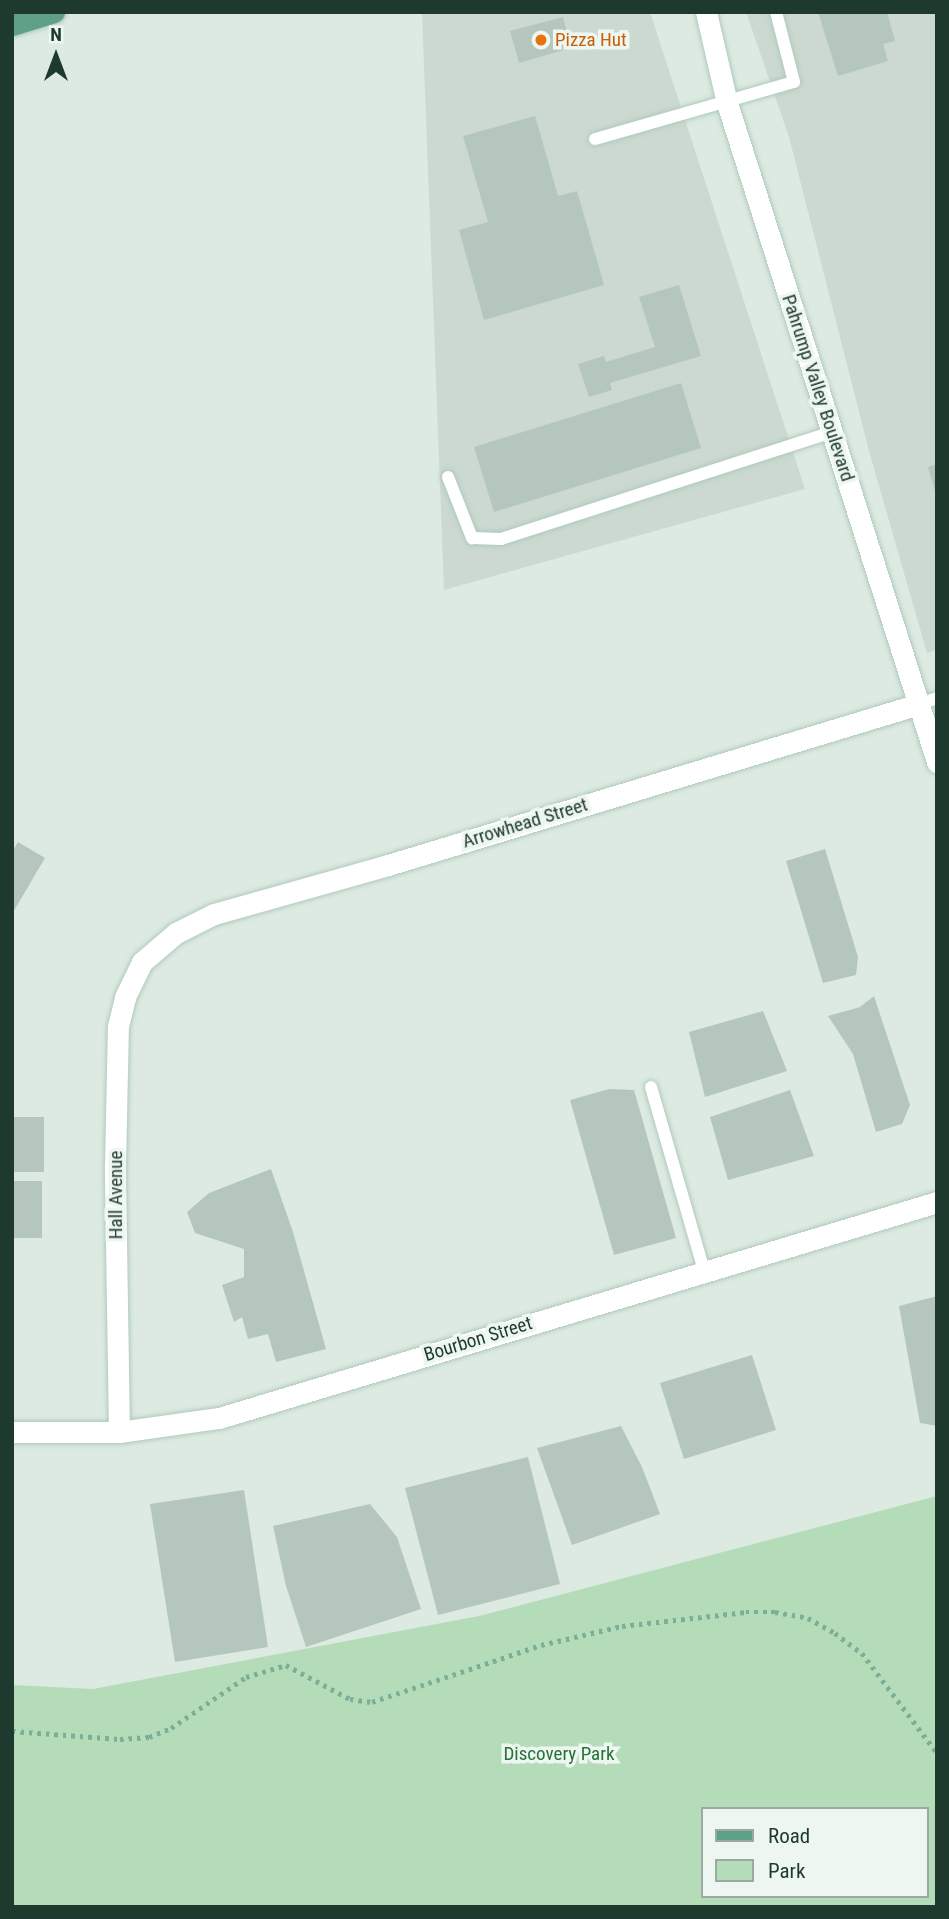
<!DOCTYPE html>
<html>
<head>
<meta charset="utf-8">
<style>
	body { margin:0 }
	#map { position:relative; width:949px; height:1919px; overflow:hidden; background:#ddeae2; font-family:"Roboto Condensed",sans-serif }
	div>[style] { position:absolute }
	.built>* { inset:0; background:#cbd9d1 }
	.green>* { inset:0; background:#b4dcb9 }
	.building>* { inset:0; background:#b5c7bd }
	.path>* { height:4.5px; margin-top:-2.25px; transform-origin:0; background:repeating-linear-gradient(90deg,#7baf97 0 3.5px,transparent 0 8.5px) }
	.roads { filter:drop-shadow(0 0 2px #afcabc) drop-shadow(0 0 2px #afcabc) }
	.lane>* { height:12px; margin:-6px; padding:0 6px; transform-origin:6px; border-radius:6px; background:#fff }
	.street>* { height:21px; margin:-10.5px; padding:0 10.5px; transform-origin:10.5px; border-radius:10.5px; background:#fff }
	.secondary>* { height:21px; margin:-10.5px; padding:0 10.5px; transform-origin:10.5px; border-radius:10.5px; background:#fff }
	.primary>* { height:21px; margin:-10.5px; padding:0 10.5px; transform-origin:10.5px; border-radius:10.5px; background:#5fa186 }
	.dots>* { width:19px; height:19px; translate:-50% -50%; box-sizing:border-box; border:4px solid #edf6f0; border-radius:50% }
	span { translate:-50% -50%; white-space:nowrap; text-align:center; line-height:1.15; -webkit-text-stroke:7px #edf6f0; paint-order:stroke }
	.food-label { font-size:19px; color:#c56008 }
	.left { translate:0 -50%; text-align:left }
	.street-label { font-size:19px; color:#1e392e }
	.park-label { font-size:19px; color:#277139 }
	.frame { position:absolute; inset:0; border:14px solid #1e392e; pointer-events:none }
	.legend { position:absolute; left:701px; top:1807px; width:228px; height:91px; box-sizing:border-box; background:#edf6f0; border:2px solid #9aaaa2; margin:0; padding:9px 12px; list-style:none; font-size:21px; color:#1e392e }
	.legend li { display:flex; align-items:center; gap:14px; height:35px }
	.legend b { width:35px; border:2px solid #9aaaa2 }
	.north { position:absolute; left:21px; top:21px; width:70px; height:70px; -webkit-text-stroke:5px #edf6f0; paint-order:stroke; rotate:0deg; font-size:19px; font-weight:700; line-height:28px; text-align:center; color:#1e392e }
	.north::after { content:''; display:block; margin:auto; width:24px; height:32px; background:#1e392e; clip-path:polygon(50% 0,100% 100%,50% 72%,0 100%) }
</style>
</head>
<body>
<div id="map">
	<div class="built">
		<i style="clip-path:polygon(422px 12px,650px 12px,805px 489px,444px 590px)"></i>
		<i style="clip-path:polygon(746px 12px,937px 12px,937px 650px,927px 653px,869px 451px,789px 137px)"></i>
	</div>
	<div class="green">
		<i style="clip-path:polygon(evenodd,937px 1496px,937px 1907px,12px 1907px,12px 1685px,93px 1689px,479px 1616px,937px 1496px,702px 1809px,926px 1809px,926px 1896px,702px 1896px,702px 1809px)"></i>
	</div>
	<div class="building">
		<i style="clip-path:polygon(818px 12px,887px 12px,895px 41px,883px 44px,888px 61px,838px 76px)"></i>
		<i style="clip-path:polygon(563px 17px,571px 48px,519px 63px,510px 31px)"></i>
		<i style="clip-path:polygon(535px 116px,558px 196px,577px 191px,604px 285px,484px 320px,459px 230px,488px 222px,463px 136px)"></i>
		<i style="clip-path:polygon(679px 285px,701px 356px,610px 383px,612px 390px,589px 397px,578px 364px,604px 356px,606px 362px,655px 347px,639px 297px)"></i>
		<i style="clip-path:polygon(681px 383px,701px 448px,494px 512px,474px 447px)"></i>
		<i style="clip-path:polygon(937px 464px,937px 495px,936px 495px,928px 467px)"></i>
		<i style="clip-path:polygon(18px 842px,45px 858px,12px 914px,12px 852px)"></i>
		<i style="clip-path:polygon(825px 849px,858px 957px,856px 975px,823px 983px,786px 861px)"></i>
		<i style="clip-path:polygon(874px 996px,910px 1105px,902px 1124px,876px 1132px,853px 1054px,828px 1016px,860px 1007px)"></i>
		<i style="clip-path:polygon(763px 1011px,787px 1071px,705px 1097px,689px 1032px)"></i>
		<i style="clip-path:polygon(609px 1089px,634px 1090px,676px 1238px,614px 1255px,570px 1100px)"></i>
		<i style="clip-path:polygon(790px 1090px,814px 1156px,728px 1180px,710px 1117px)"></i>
		<i style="clip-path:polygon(12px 1117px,44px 1117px,44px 1172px,14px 1172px)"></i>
		<i style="clip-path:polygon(271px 1169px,293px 1232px,326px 1349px,276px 1362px,268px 1334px,248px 1339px,242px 1317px,234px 1322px,222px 1285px,244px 1277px,244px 1249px,195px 1233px,187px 1212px,209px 1193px)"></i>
		<i style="clip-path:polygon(13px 1181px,42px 1181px,42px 1238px,12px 1238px)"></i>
		<i style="clip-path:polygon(937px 1296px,937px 1426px,920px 1423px,899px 1306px)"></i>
		<i style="clip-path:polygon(752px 1355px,776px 1430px,684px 1459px,660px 1383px)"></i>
		<i style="clip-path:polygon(621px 1426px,642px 1467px,660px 1514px,572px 1545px,537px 1448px)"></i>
		<i style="clip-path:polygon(528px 1457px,560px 1584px,438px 1615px,405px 1488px)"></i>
		<i style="clip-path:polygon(244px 1490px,268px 1647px,175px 1662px,150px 1504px)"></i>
		<i style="clip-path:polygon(370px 1504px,397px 1537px,421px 1609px,306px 1647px,286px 1586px,273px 1526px)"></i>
	</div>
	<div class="path">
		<i style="left:12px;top:1731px;width:108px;rotate:4.2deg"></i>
		<i style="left:120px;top:1739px;width:29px;rotate:-4deg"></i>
		<i style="left:149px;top:1737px;width:24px;rotate:-22deg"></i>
		<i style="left:171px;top:1728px;width:91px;rotate:-34.2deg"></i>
		<i style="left:246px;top:1677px;width:42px;rotate:-16.7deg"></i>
		<i style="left:286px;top:1665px;width:72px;rotate:28deg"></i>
		<i style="left:350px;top:1699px;width:22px;rotate:8deg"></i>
		<i style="left:372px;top:1702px;width:178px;rotate:-18.6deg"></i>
		<i style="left:541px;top:1645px;width:83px;rotate:-13.2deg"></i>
		<i style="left:622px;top:1626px;width:125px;rotate:-6.4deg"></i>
		<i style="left:746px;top:1612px;width:29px"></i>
		<i style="left:775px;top:1612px;width:34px;rotate:10deg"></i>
		<i style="left:808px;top:1618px;width:31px;rotate:29deg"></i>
		<i style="left:835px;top:1633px;width:34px;rotate:37deg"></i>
		<i style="left:862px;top:1653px;width:125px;rotate:53.1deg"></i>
	</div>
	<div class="roads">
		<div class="lane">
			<i style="left:595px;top:139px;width:207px;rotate:-16deg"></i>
			<i style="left:794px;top:82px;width:72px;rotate:-104.4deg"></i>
			<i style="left:448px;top:477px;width:66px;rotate:68.5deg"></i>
			<i style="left:472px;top:538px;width:29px;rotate:2deg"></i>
			<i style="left:501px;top:539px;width:348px;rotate:-17.9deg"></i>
			<i style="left:919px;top:704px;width:19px;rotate:-18deg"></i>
			<i style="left:651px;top:1087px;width:191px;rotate:73.9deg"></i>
		</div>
		<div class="street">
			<i style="left:12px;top:1432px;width:107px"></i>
			<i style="left:119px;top:1432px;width:101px;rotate:-8deg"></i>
			<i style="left:219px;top:1418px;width:750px;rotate:-16.74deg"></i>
			<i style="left:119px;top:1432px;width:266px;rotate:-90.9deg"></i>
			<i style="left:115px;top:1166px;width:140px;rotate:-88.8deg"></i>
			<i style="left:118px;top:1026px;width:30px;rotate:-76deg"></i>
			<i style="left:125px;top:997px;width:39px;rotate:-64deg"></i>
			<i style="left:142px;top:962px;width:45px;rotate:-40.5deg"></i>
			<i style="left:176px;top:933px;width:42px;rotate:-26.6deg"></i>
			<i style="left:214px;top:914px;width:181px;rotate:-15.7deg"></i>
			<i style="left:388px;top:865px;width:555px;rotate:-16.87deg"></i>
		</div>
		<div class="secondary">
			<i style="left:706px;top:12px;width:93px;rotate:77deg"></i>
			<i style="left:727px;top:103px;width:692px;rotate:72.32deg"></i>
		</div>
		<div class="primary">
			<i style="left:12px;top:25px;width:44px;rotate:-17.2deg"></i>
		</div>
	</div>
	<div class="dots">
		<i style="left:541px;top:40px;background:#e8710a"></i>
	</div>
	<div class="food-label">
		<span class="left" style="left:555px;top:40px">Pizza Hut</span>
	</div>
	<div class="street-label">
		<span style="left:818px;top:388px;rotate:72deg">Pahrump Valley Boulevard</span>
		<span style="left:525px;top:823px;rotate:-17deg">Arrowhead Street</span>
		<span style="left:116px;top:1195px;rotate:-90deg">Hall Avenue</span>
		<span style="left:478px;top:1339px;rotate:-17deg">Bourbon Street</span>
	</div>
	<div class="park-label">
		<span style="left:559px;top:1754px">Discovery Park</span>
	</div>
	<div class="frame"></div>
	<ul class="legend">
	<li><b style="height:9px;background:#5fa186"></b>Road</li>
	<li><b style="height:19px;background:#b4dcb9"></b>Park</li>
	</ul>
	<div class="north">N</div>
</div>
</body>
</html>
